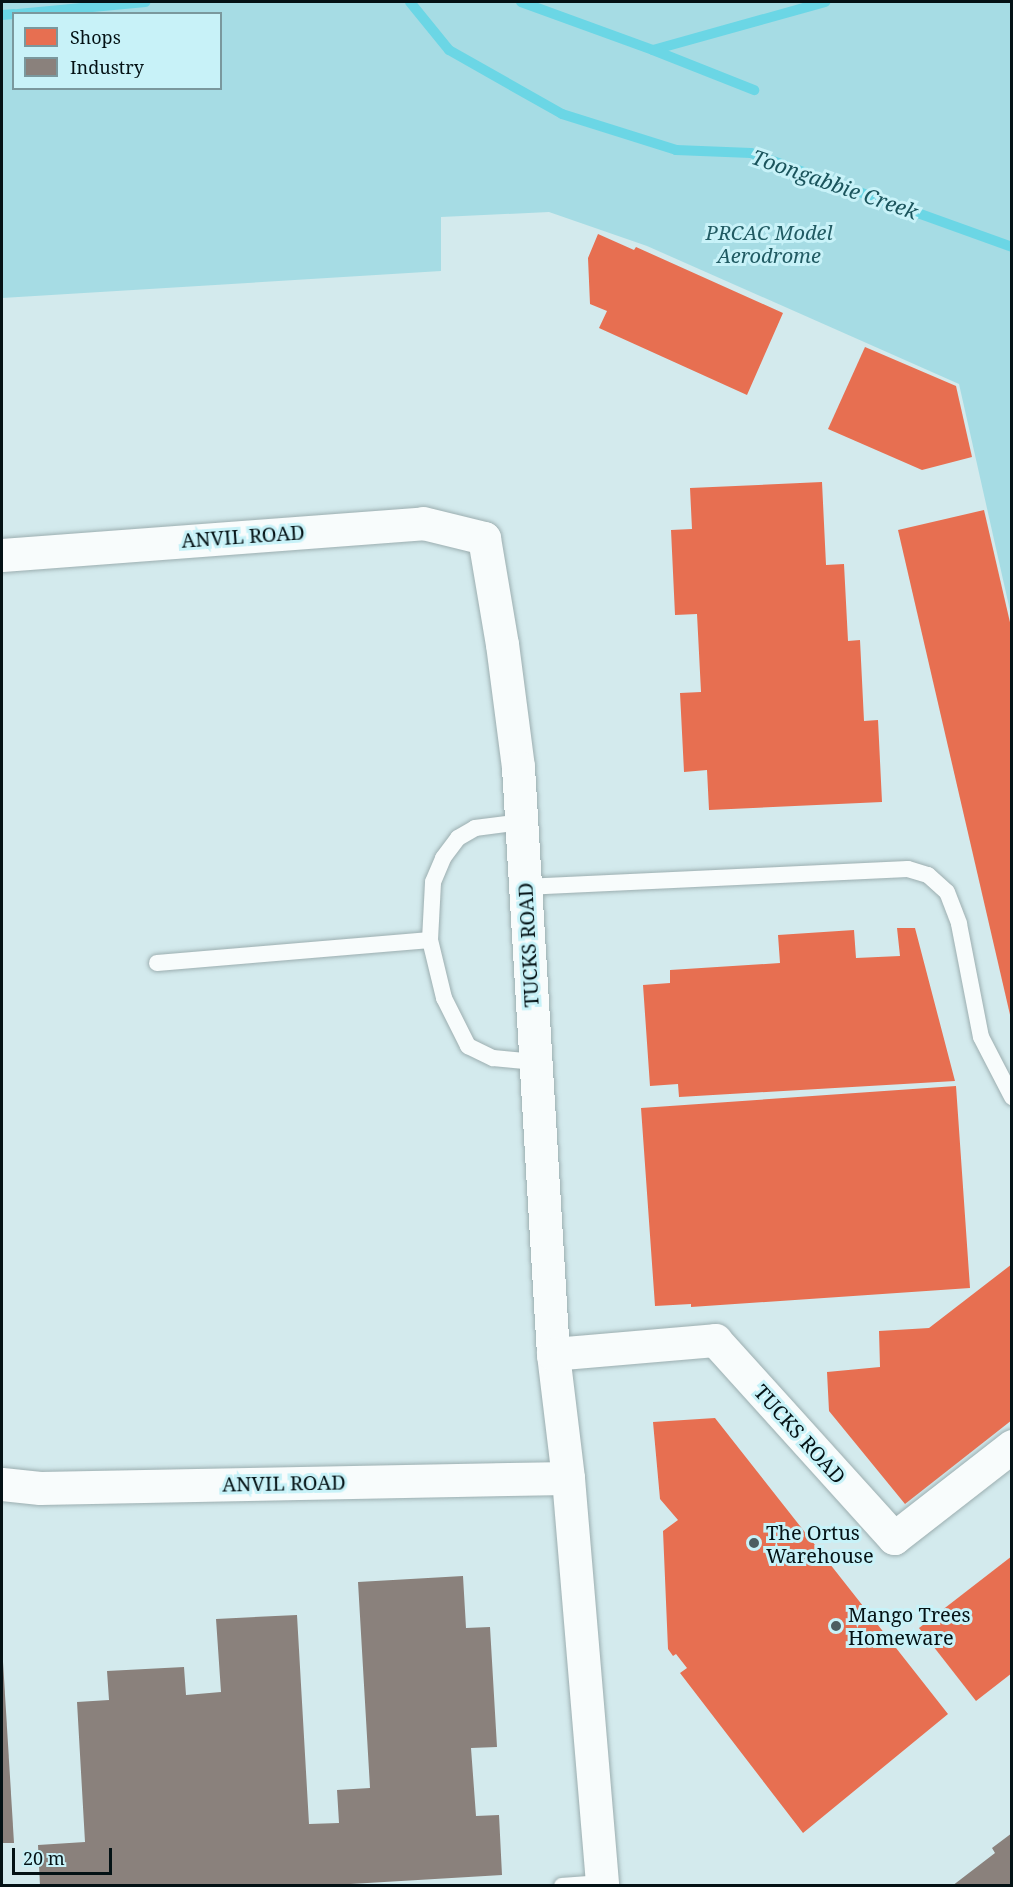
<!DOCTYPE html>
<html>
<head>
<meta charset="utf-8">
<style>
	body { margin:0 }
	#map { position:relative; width:1013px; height:1887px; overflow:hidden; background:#d3eaed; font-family:"Noto Serif",serif }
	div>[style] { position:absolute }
	.green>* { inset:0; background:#a6dce4 }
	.shops>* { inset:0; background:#e76f51 }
	.industry>* { inset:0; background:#8a817c }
	.stream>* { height:10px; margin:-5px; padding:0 5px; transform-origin:5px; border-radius:5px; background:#6bd6e5 }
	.roads { filter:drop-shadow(0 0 2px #9caeb0) drop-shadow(0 0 2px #9caeb0) }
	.lane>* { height:16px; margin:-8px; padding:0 8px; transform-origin:8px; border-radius:8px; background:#f8fcfc }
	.street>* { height:33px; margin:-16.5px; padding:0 16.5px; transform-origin:16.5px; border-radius:16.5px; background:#f8fcfc }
	.dots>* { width:16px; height:16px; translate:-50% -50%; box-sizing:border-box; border:3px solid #c8f2f8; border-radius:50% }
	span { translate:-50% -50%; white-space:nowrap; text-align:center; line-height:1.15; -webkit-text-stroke:6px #c8f2f8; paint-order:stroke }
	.park-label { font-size:20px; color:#215b63; font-style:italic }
	.street-label { font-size:20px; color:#041215 }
	.poi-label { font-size:20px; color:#041215 }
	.left { translate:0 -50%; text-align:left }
	.water-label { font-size:21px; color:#1a545c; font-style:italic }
	.frame { position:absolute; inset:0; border:3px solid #041215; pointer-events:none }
	.legend { position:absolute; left:12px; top:12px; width:210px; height:78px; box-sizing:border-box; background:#c8f2f8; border:2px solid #7a989d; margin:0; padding:8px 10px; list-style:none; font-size:18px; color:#041215 }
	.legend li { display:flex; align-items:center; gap:12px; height:30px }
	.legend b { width:30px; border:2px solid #7a989d }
	.scale { position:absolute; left:12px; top:1848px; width:100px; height:27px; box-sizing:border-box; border:3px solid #041215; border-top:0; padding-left:8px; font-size:18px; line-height:21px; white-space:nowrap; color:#041215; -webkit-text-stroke:4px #c8f2f8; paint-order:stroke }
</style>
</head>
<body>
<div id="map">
	<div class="green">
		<i style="clip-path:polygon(evenodd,2px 2px,1011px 2px,1011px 615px,959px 384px,647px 246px,549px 212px,441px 217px,441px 271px,2px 298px,2px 2px,14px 14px,220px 14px,220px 88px,14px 88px,14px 14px)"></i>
	</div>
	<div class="shops">
		<i style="clip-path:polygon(598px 234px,634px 250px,636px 247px,783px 313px,747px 395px,599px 328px,607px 311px,590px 304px,588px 258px)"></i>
		<i style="clip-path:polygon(865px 347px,956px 386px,972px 457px,922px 470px,828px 429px)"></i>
		<i style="clip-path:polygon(822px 482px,826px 565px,844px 564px,848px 641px,860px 640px,864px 721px,878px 720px,882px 802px,709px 810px,707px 770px,684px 772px,680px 693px,701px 692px,697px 614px,675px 615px,671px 530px,692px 529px,690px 488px)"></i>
		<i style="clip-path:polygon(984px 510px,1012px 631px,1011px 1019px,898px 530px)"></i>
		<i style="clip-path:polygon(897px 928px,915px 928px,955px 1081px,679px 1097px,678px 1084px,650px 1086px,643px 985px,670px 983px,670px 970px,780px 963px,778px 935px,854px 930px,856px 958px,900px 956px)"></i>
		<i style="clip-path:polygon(956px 1086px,970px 1288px,691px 1307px,691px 1304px,655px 1306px,641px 1108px)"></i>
		<i style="clip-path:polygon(1012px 1264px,1012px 1420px,905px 1504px,829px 1411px,827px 1372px,880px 1367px,879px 1331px,929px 1328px)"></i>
		<i style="clip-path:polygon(715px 1418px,948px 1714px,803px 1833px,680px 1673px,687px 1668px,676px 1654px,673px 1656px,668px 1649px,663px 1531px,678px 1520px,660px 1499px,653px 1422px)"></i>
		<i style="clip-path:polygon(1012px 1556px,1012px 1673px,976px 1701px,919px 1628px)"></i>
	</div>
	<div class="industry">
		<i style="clip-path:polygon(463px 1576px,466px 1628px,490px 1627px,497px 1747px,471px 1748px,476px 1816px,499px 1815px,502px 1875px,317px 1886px,40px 1886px,38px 1845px,85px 1842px,77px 1702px,109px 1700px,107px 1671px,184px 1667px,186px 1695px,221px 1692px,216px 1619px,297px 1615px,309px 1824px,339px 1823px,337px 1790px,370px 1788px,358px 1582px)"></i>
		<i style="clip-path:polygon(2px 1645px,14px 1843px,2px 1843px)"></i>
		<i style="clip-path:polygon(1012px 1833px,1012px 1886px,952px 1886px,995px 1853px,992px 1848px)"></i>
	</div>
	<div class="stream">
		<i style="left:410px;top:2px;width:62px;rotate:50.9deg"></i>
		<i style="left:449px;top:50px;width:130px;rotate:29.5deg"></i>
		<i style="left:562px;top:114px;width:120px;rotate:17.5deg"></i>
		<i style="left:676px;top:150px;width:75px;rotate:2.3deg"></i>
		<i style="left:751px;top:153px;width:277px;rotate:19.8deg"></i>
		<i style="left:521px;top:2px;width:140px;rotate:20deg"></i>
		<i style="left:653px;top:50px;width:179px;rotate:-15.6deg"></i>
		<i style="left:18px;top:14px;width:128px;rotate:-5.4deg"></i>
		<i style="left:2px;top:15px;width:12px;rotate:-5deg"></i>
		<i style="left:653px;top:50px;width:109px;rotate:21.6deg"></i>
	</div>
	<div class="roads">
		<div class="lane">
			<i style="left:524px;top:887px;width:384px;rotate:-2.7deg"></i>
			<i style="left:908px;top:869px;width:21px;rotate:17deg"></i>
			<i style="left:928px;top:875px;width:25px;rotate:42deg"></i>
			<i style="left:947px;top:892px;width:34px;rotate:69deg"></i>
			<i style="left:959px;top:924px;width:115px;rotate:79deg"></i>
			<i style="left:981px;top:1037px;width:68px;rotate:62.7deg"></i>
			<i style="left:430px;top:940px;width:58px;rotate:-87deg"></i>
			<i style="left:433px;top:882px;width:26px;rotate:-67deg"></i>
			<i style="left:443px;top:858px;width:25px;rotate:-53deg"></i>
			<i style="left:458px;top:838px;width:20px;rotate:-30deg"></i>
			<i style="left:475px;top:828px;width:46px;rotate:-7.4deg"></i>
			<i style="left:157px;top:963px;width:274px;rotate:-4.8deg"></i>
			<i style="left:430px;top:940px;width:60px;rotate:76.4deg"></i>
			<i style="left:444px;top:998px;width:54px;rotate:63.4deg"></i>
			<i style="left:468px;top:1046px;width:28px;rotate:26deg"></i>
			<i style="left:493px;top:1058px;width:42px;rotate:5.4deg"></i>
			<i style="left:562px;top:1886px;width:40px;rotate:-4.3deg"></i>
		</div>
		<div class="street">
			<i style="left:2px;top:555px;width:422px;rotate:-4.3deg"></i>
			<i style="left:423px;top:523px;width:63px;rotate:13.8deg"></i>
			<i style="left:484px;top:538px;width:108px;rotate:80.4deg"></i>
			<i style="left:502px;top:644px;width:124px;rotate:82.6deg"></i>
			<i style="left:518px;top:767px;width:588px;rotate:86.59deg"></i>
			<i style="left:553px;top:1354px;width:125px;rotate:83.1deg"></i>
			<i style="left:568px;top:1478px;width:409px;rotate:85.2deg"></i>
			<i style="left:553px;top:1354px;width:163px;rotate:-4.9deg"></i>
			<i style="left:715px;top:1340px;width:267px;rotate:47.9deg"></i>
			<i style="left:894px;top:1538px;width:150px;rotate:-37.9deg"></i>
			<i style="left:2px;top:1484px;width:38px;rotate:6deg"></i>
			<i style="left:40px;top:1488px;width:528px;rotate:-1.09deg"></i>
		</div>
	</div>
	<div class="dots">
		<i style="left:754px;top:1543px;background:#4c5e61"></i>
		<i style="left:836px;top:1626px;background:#4c5e61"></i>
	</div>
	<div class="park-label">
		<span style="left:769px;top:244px">PRCAC Model<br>Aerodrome</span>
	</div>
	<div class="street-label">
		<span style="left:243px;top:536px;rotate:-4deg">ANVIL ROAD</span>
		<span style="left:528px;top:945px;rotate:-93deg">TUCKS ROAD</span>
		<span style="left:800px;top:1434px;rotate:48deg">TUCKS ROAD</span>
		<span style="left:284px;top:1483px;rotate:-1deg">ANVIL ROAD</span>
	</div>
	<div class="poi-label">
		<span class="left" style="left:766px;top:1544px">The Ortus<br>Warehouse</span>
		<span class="left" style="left:848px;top:1626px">Mango Trees<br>Homeware</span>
	</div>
	<div class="water-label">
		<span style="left:835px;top:184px;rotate:19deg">Toongabbie Creek</span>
	</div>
	<div class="frame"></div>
	<ul class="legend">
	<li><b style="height:16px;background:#e76f51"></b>Shops</li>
	<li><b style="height:16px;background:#8a817c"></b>Industry</li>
	</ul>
	<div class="scale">20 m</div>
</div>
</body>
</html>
